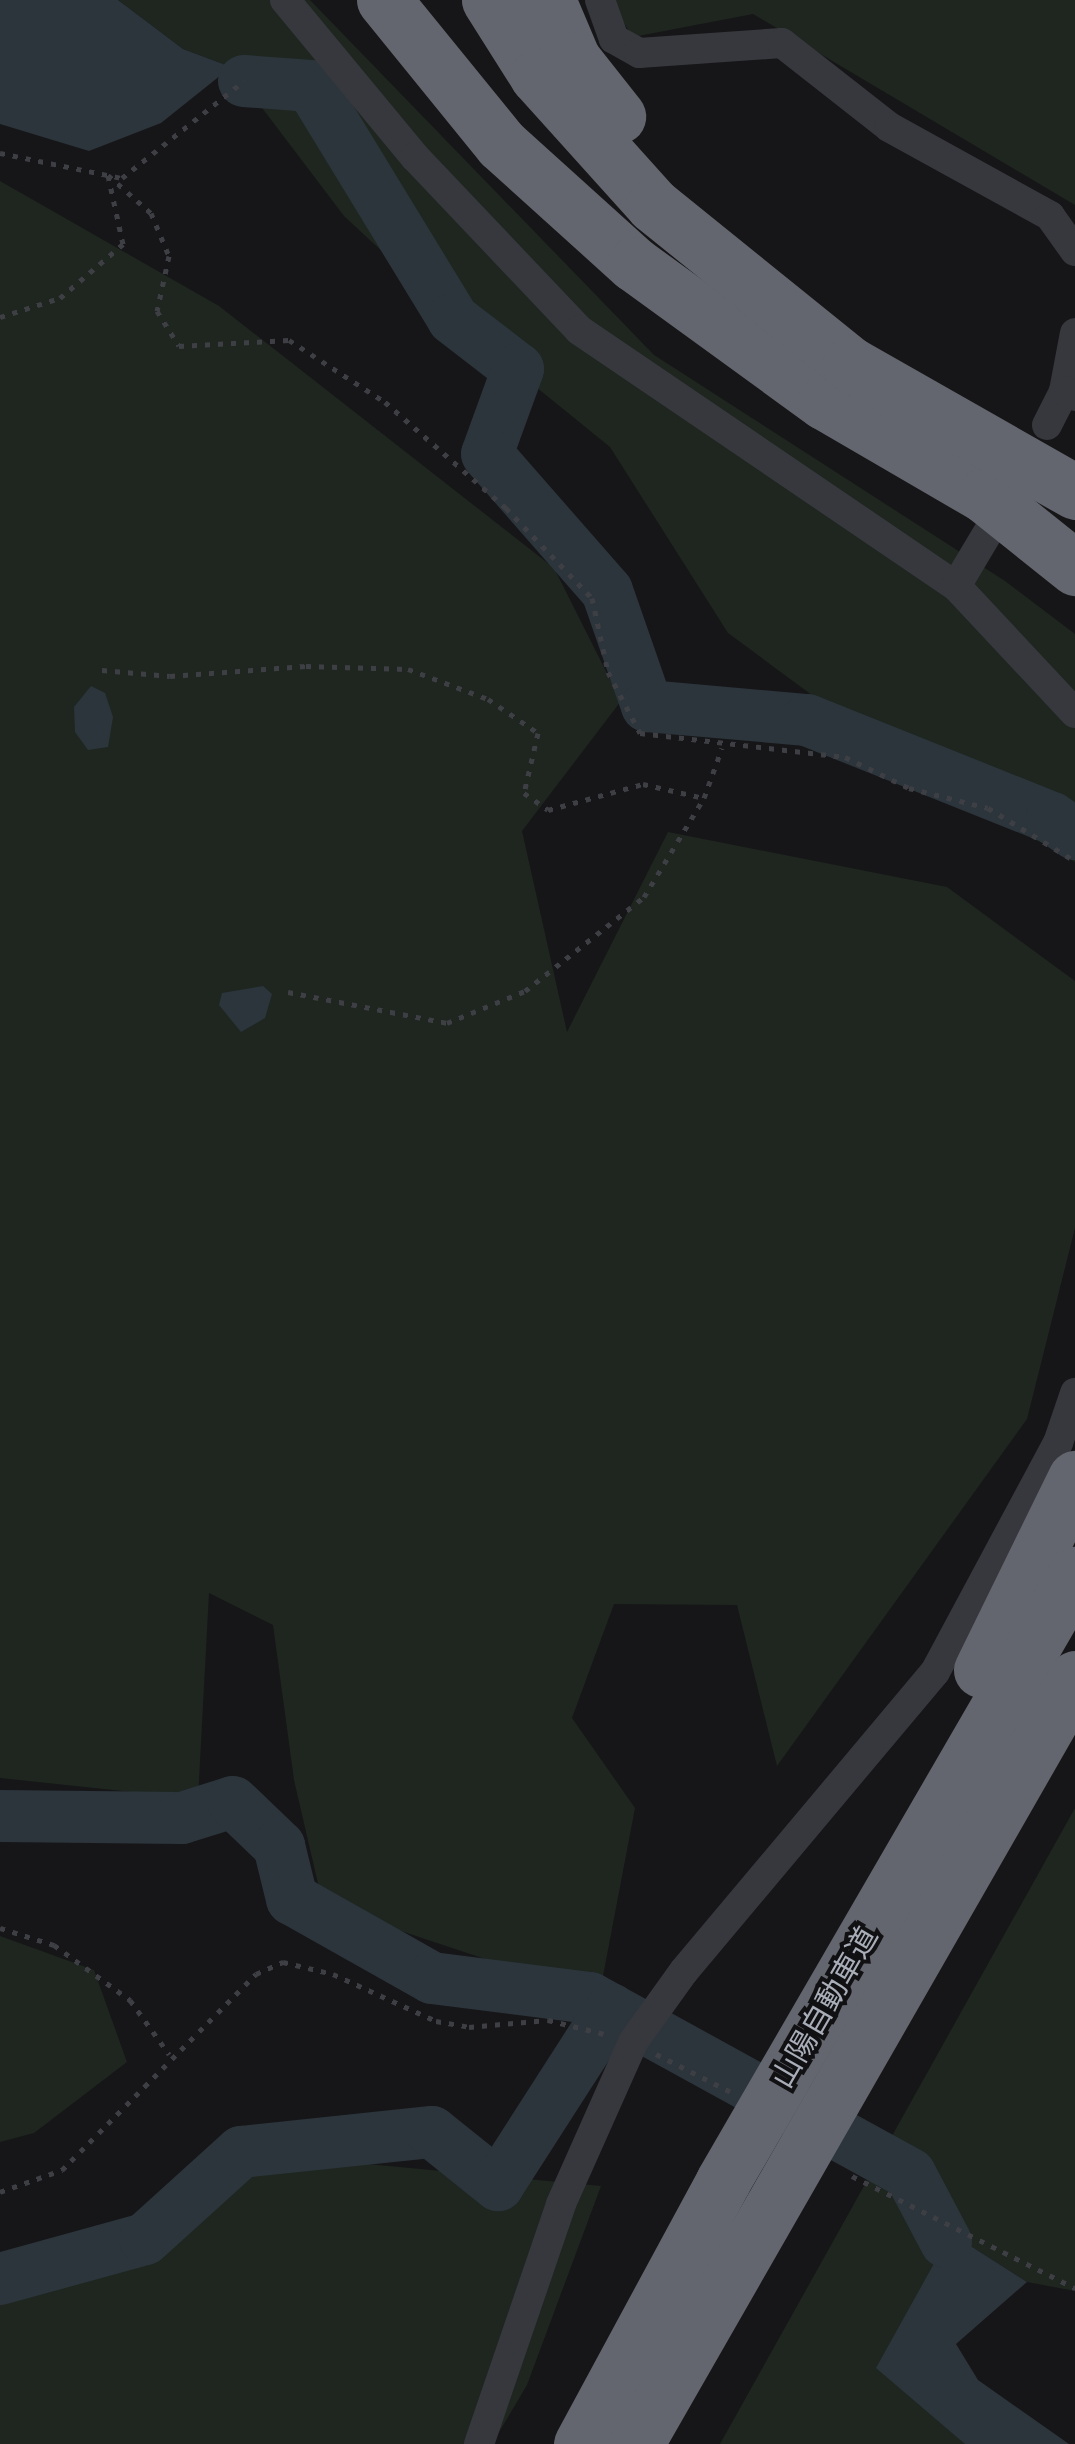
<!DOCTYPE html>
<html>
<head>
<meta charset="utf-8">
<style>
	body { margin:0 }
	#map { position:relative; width:1075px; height:2444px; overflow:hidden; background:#161618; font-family:Quicksand,"Noto Sans JP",sans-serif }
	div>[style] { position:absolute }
	.green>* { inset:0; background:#1e261f }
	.water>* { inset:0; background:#2c353c }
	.river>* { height:52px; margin:-26px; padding:0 26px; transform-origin:26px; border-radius:26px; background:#2c353c }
	.path>* { height:5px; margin-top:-2.5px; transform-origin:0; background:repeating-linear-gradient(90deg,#3d3f44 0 5px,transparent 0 13px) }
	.minor>* { height:30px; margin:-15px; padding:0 15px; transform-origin:15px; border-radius:15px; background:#37383d }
	.motorway>* { height:55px; margin:-27.5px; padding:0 27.5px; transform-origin:27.5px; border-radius:27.5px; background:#63666e }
	span { translate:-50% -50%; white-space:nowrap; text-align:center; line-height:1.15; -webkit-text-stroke:8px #111113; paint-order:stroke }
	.street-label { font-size:30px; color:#a8adb8 }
</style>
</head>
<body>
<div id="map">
	<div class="green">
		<i style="clip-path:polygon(118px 0,310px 0,654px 355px,1005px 581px,1075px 634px,1075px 862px,912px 769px,728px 633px,610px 447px,473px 336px,344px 216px,231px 67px,183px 49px)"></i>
		<i style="clip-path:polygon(609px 0,1075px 0,1075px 205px,753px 14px,633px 37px)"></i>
		<i style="clip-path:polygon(0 181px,219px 306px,554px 568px,621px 701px,522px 831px,567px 1032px,668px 832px,947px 887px,1075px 981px,1075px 1228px,1027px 1419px,777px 1766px,737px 1605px,614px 1604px,572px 1718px,635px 1808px,599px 1997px,323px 1905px,294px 1780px,273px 1625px,209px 1593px,198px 1799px,0 1778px)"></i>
		<i style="clip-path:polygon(1075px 1808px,1075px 2291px,1027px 2282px,969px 2245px,944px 2422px,965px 2444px,720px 2444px)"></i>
		<i style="clip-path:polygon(0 1936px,94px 1970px,127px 2062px,34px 2133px,0 2142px)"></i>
		<i style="clip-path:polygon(221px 2150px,601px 2186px,527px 2385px,492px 2444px,0 2444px,0 2277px,92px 2247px)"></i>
	</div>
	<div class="water">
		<i style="clip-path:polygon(0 0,118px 0,183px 49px,231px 67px,161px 123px,89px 151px,0 124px)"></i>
		<i style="clip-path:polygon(91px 686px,105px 693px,113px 717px,108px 747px,88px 750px,75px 732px,74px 707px)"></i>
		<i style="clip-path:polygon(263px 986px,272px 994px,265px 1018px,241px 1032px,219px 1005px,222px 993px)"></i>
		<i style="clip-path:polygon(946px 2242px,969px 2245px,1027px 2282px,956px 2344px,978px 2380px,1069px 2444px,965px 2444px,876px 2368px)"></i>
	</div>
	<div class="river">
		<i style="left:244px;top:81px;width:67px;rotate:4.3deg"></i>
		<i style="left:311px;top:86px;width:273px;rotate:58.6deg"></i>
		<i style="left:453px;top:319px;width:82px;rotate:37.6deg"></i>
		<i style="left:518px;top:369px;width:90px;rotate:110deg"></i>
		<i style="left:487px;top:454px;width:182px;rotate:48.8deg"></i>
		<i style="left:607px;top:591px;width:122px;rotate:70.8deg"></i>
		<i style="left:647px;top:706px;width:161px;rotate:5deg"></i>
		<i style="left:807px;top:720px;width:264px;rotate:21.8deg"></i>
		<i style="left:1052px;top:818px;width:28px;rotate:35deg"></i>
		<i style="left:0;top:1816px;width:182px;rotate:0.6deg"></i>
		<i style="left:182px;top:1818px;width:53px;rotate:-17.4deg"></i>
		<i style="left:233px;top:1802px;width:64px;rotate:43.7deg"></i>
		<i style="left:279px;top:1846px;width:55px;rotate:76.2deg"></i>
		<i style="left:292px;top:1899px;width:161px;rotate:29.4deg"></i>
		<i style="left:432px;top:1978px;width:159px;rotate:7.2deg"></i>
		<i style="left:590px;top:1998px;width:365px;rotate:28.8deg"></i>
		<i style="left:910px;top:2174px;width:77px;rotate:62.1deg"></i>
		<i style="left:0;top:2279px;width:150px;rotate:-15.4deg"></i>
		<i style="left:145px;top:2239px;width:130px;rotate:-42.2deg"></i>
		<i style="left:241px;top:2152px;width:192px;rotate:-6deg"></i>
		<i style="left:432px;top:2132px;width:85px;rotate:38.8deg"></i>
		<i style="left:498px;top:2185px;width:209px;rotate:-57.3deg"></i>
	</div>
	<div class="path">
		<i style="left:0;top:153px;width:125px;rotate:11.6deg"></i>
		<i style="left:122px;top:178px;width:156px;rotate:-38.5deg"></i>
		<i style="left:0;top:317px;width:63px;rotate:-17.6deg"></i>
		<i style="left:60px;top:298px;width:83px;rotate:-40.6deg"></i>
		<i style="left:123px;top:244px;width:71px;rotate:-102.3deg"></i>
		<i style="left:108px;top:175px;width:57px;rotate:41.5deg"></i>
		<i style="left:151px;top:213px;width:47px;rotate:67.3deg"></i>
		<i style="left:169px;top:256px;width:56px;rotate:102.3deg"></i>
		<i style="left:157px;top:311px;width:41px;rotate:57.8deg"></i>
		<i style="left:179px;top:346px;width:110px;rotate:-3.1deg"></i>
		<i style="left:289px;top:340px;width:114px;rotate:32.9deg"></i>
		<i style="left:385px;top:402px;width:161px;rotate:41.2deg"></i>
		<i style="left:506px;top:508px;width:124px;rotate:46.3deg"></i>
		<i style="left:592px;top:598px;width:76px;rotate:77.8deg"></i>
		<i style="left:608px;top:672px;width:69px;rotate:62.3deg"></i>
		<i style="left:640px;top:733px;width:206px;rotate:6.7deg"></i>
		<i style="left:845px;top:757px;width:71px;rotate:25.8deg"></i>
		<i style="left:909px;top:788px;width:81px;rotate:14.2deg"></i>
		<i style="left:988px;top:808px;width:102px;rotate:31.3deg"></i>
		<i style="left:102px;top:670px;width:68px;rotate:5deg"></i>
		<i style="left:170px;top:676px;width:136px;rotate:-4.2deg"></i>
		<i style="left:306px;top:666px;width:102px;rotate:1.7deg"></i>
		<i style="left:408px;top:669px;width:85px;rotate:20.6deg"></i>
		<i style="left:488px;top:699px;width:60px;rotate:34.2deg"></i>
		<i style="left:538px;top:733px;width:62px;rotate:103.1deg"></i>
		<i style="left:524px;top:793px;width:29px;rotate:35deg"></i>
		<i style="left:548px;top:810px;width:98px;rotate:-15.3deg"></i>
		<i style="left:643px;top:784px;width:63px;rotate:12.9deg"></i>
		<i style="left:288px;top:992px;width:162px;rotate:11deg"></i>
		<i style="left:447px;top:1023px;width:84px;rotate:-22.3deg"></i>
		<i style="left:525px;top:991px;width:152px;rotate:-38.3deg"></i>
		<i style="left:644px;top:897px;width:116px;rotate:-58.8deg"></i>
		<i style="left:704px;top:798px;width:53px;rotate:-70.2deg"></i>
		<i style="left:0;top:1928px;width:57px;rotate:17.5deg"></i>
		<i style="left:54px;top:1945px;width:94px;rotate:35.9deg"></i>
		<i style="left:130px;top:2000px;width:67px;rotate:54.2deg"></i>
		<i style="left:656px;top:2054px;width:84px;rotate:26.9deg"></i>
		<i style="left:852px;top:2176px;width:250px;rotate:26.7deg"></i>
		<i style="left:0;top:2192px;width:66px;rotate:-19.5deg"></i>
		<i style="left:62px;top:2170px;width:276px;rotate:-45.3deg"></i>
		<i style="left:256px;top:1974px;width:30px;rotate:-24deg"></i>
		<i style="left:283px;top:1962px;width:51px;rotate:13.5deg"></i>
		<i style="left:333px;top:1974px;width:113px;rotate:24.5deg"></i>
		<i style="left:436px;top:2021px;width:34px;rotate:10deg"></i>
		<i style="left:469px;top:2027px;width:79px;rotate:-5.1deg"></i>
		<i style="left:548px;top:2020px;width:58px;rotate:14deg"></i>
	</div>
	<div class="minor">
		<i style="left:285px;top:0;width:204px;rotate:50.4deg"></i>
		<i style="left:415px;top:157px;width:238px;rotate:46.5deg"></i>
		<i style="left:579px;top:330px;width:456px;rotate:34.2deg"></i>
		<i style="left:956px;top:586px;width:174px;rotate:46.9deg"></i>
		<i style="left:600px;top:0;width:41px;rotate:70.3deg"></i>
		<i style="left:614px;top:39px;width:29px;rotate:29deg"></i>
		<i style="left:639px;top:53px;width:143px;rotate:-4deg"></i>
		<i style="left:782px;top:43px;width:136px;rotate:38.1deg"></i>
		<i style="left:889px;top:127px;width:184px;rotate:28.9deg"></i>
		<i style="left:1050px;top:216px;width:43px;rotate:54.5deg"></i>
		<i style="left:1064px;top:391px;width:59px;rotate:-79.3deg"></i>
		<i style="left:1047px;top:425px;width:38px;rotate:-63deg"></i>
		<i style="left:1064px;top:391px;width:12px;rotate:24deg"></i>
		<i style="left:956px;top:586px;width:61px;rotate:-59.2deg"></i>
		<i style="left:479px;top:2444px;width:254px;rotate:-71.1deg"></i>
		<i style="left:561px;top:2204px;width:177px;rotate:-66deg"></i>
		<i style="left:633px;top:2042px;width:87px;rotate:-54.3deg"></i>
		<i style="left:684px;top:1971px;width:390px;rotate:-50deg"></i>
		<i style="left:935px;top:1672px;width:260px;rotate:-61.8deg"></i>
		<i style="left:1058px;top:1443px;width:53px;rotate:-71.2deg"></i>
	</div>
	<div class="motorway">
		<i style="left:384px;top:0;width:186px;rotate:50.9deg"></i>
		<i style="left:501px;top:144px;width:179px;rotate:42.1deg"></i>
		<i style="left:634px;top:264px;width:235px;rotate:36deg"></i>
		<i style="left:824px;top:402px;width:185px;rotate:30.2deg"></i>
		<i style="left:984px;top:495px;width:117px;rotate:38.7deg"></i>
		<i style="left:489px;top:0;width:90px;rotate:57.7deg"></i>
		<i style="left:537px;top:76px;width:173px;rotate:48deg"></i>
		<i style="left:653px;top:205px;width:253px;rotate:38.9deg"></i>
		<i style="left:850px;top:364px;width:259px;rotate:29.6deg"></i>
		<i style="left:548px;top:0;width:64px;rotate:67deg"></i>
		<i style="left:573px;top:59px;width:73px;rotate:51.7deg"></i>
		<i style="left:981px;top:1670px;width:214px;rotate:-63.9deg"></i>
		<i style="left:581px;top:2444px;width:299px;rotate:-61.6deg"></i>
		<i style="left:723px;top:2181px;width:702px;rotate:-59.89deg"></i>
		<i style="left:636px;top:2444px;width:883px;rotate:-60.18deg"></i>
	</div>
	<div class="street-label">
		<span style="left:824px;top:2007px;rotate:-60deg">山陽自動車道</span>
	</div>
</div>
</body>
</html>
